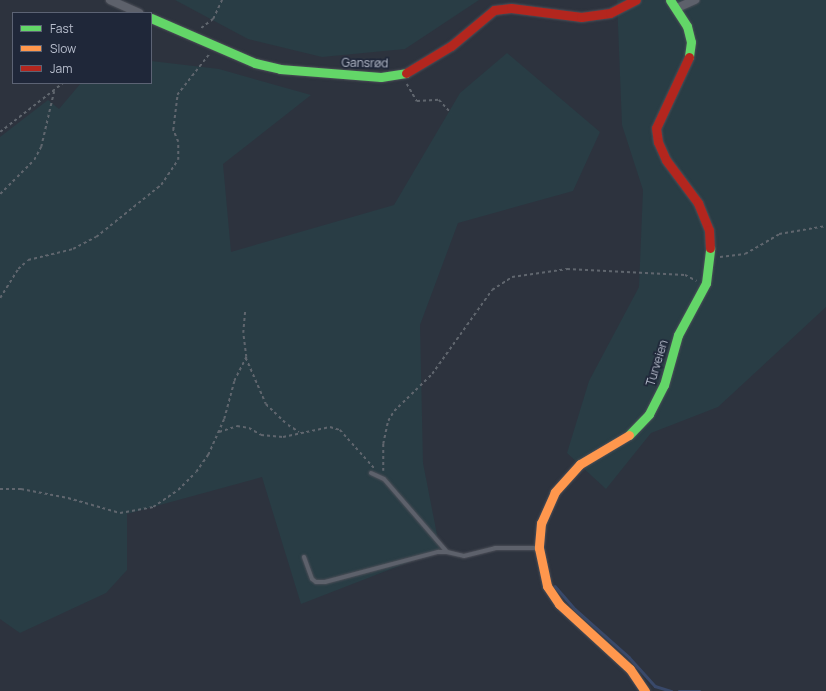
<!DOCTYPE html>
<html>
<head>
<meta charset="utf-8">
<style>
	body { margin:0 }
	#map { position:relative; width:826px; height:691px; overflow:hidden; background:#2d333e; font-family:Manrope,sans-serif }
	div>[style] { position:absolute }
	.green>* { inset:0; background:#293d45 }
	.stream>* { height:2.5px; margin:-1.25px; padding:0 1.25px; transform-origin:1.25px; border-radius:1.25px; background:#39496a }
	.path>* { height:1.5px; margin-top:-0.75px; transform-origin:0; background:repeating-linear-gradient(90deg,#60666e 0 3px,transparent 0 6px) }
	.roads { filter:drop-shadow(0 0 1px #4c4f58) drop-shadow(0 0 1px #4c4f58) }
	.lane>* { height:4px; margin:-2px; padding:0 2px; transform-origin:2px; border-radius:2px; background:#5d616b }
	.street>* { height:8px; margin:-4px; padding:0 4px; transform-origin:4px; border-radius:4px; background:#5d616b }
	.fast>* { height:9px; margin:-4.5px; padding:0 4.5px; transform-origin:4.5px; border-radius:4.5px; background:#63d668 }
	.slow>* { height:9px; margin:-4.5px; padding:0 4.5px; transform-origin:4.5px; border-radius:4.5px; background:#ff974d }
	.jam>* { height:9px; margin:-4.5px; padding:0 4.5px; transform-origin:4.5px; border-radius:4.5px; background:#b3261e }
	span { translate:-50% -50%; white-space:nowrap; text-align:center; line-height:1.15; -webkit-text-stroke:3.5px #1f2739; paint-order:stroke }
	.street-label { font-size:12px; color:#b8becd }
	.legend { position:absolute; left:12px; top:12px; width:140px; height:72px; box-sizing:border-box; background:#1f2739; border:1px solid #5c6374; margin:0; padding:5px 7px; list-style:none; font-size:12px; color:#b8becd }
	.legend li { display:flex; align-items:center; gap:8px; height:20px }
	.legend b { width:20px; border:1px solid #5c6374 }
</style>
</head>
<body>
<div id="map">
	<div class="green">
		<i style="clip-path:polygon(175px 0,479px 0,405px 49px,322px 57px,248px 39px)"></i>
		<i style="clip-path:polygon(617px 0,826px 0,826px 307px,718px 407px,651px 433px,606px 489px,567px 453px,589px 381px,639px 287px,643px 190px,622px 125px)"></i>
		<i style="clip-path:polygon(507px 53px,600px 132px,573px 191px,458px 223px,420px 325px,423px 463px,440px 550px,301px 604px,262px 477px,127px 514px,127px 570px,106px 593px,20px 633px,0 619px,0 137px,48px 100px,59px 109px,81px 83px,151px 83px,151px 61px,219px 69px,311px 95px,223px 164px,231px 252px,394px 205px,460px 93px)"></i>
	</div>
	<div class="stream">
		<i style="left:555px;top:586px;width:30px;rotate:49deg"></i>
		<i style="left:575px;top:609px;width:72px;rotate:41.6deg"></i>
		<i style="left:629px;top:657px;width:39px;rotate:48deg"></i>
		<i style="left:655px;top:686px;width:17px;rotate:17deg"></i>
		<i style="left:679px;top:691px;width:21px"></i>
	</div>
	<div class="path">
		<i style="left:201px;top:28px;width:15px;rotate:-37deg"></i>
		<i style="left:213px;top:19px;width:21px;rotate:-65deg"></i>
		<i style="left:407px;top:84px;width:20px;rotate:60deg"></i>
		<i style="left:417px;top:101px;width:22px;rotate:-3deg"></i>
		<i style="left:439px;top:100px;width:18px;rotate:47deg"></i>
		<i style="left:0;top:132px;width:80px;rotate:-37.9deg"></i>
		<i style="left:0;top:194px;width:48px;rotate:-45deg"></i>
		<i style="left:34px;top:160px;width:15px;rotate:-62deg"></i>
		<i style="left:41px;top:147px;width:57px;rotate:-76.9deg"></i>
		<i style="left:720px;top:257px;width:25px;rotate:-7deg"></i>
		<i style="left:745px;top:254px;width:39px;rotate:-30deg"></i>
		<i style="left:779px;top:234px;width:48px;rotate:-9.7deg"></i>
		<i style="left:0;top:298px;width:34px;rotate:-58deg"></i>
		<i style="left:18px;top:269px;width:13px;rotate:-42deg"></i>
		<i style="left:28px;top:260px;width:46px;rotate:-13.7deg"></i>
		<i style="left:73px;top:249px;width:26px;rotate:-28deg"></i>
		<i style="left:96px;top:237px;width:83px;rotate:-38.7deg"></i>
		<i style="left:161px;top:185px;width:30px;rotate:-56deg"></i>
		<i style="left:178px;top:160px;width:18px;rotate:-90deg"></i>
		<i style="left:178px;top:142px;width:13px;rotate:-113deg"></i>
		<i style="left:173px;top:130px;width:35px;rotate:-83deg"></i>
		<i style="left:177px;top:95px;width:53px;rotate:-51.8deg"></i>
		<i style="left:246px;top:358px;width:50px;rotate:66.5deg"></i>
		<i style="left:266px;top:404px;width:30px;rotate:44deg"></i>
		<i style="left:288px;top:425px;width:13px;rotate:32deg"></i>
		<i style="left:219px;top:432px;width:19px;rotate:-18deg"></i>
		<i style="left:237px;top:426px;width:12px;rotate:9deg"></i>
		<i style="left:249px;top:428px;width:14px;rotate:30deg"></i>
		<i style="left:261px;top:435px;width:22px;rotate:5deg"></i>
		<i style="left:283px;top:437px;width:48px;rotate:-12deg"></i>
		<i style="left:330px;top:427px;width:10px;rotate:17deg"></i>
		<i style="left:340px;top:430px;width:51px;rotate:48.2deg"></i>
		<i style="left:383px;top:471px;width:27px;rotate:-90deg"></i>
		<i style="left:383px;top:444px;width:24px;rotate:-78deg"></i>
		<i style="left:388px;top:421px;width:12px;rotate:-59deg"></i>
		<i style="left:394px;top:411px;width:53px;rotate:-44.2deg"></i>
		<i style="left:432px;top:374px;width:103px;rotate:-54.5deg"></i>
		<i style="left:492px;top:290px;width:24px;rotate:-33deg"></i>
		<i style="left:512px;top:277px;width:56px;rotate:-8.3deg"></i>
		<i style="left:567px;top:269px;width:118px;rotate:2.9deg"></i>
		<i style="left:685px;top:275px;width:13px;rotate:27deg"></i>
		<i style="left:0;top:489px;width:21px"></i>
		<i style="left:21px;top:489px;width:48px;rotate:10.8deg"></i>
		<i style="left:68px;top:498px;width:54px;rotate:16.1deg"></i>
		<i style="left:120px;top:513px;width:34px;rotate:-10deg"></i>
		<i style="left:153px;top:507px;width:30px;rotate:-34deg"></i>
		<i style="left:178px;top:490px;width:25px;rotate:-45deg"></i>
		<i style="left:196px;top:472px;width:21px;rotate:-55deg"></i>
		<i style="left:208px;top:455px;width:39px;rotate:-66deg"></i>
		<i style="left:224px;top:419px;width:39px;rotate:-75deg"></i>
		<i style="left:234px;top:381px;width:27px;rotate:-63deg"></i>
		<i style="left:246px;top:357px;width:24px;rotate:-97deg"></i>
		<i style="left:243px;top:333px;width:23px;rotate:-85deg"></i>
	</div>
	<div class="roads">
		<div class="lane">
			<i style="left:371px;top:473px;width:14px;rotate:25deg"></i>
			<i style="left:384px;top:479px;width:96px;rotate:49.2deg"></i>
			<i style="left:447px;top:552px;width:17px;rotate:13deg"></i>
			<i style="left:464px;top:556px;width:32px;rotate:-14deg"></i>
			<i style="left:495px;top:548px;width:44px"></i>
			<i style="left:304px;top:557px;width:23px;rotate:70deg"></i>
			<i style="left:312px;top:579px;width:5px;rotate:37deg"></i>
			<i style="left:316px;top:582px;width:9px"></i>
			<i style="left:325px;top:582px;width:117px;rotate:-14.9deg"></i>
			<i style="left:438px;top:552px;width:9px"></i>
		</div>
		<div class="street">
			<i style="left:110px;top:0;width:32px;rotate:24deg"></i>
			<i style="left:677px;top:8px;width:20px;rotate:-24deg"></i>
		</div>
		<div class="fast">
			<i style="left:670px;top:0;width:31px;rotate:57deg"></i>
			<i style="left:687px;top:26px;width:16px;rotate:76deg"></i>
			<i style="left:691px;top:42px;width:15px;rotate:98deg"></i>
			<i style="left:151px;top:18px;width:113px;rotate:23.4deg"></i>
			<i style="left:255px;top:63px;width:26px;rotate:13deg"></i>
			<i style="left:280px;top:69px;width:101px;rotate:4.5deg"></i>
			<i style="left:381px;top:77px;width:25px;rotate:-9deg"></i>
			<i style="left:629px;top:435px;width:29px;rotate:-46deg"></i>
			<i style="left:649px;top:414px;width:33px;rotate:-63deg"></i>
			<i style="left:664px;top:385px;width:52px;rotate:-74.4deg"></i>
			<i style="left:678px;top:335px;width:59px;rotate:-61.7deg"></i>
			<i style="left:706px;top:283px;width:35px;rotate:-83deg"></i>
		</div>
		<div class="slow">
			<i style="left:629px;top:435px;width:57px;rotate:149.4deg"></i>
			<i style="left:580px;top:464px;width:38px;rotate:132deg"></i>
			<i style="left:555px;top:492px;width:34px;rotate:114deg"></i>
			<i style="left:541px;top:523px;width:25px;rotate:95deg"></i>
			<i style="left:539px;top:548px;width:39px;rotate:78deg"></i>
			<i style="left:547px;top:586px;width:22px;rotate:56deg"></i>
			<i style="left:559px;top:604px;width:96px;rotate:42.5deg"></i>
			<i style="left:630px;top:669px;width:27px;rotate:56deg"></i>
		</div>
		<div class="jam">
			<i style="left:689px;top:57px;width:78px;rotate:114.9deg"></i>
			<i style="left:656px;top:128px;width:14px;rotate:82deg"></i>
			<i style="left:658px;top:142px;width:20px;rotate:66deg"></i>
			<i style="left:666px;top:160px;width:54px;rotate:53.3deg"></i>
			<i style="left:698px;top:203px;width:29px;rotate:68deg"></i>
			<i style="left:709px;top:230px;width:18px;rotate:87deg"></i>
			<i style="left:406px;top:73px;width:52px;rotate:-31deg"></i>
			<i style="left:451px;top:46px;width:56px;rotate:-39.9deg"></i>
			<i style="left:494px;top:10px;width:17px;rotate:-7deg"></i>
			<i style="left:511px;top:8px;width:71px;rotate:7.3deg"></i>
			<i style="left:581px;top:17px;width:29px;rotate:-8deg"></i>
			<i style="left:610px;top:13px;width:29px;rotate:-27deg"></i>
		</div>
	</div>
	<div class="street-label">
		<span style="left:365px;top:63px;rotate:1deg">Gansrød</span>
		<span style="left:657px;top:363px;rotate:-73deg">Turveien</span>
	</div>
	<ul class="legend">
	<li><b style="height:5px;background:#63d668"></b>Fast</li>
	<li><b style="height:5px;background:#ff974d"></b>Slow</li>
	<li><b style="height:5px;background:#b3261e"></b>Jam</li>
	</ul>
</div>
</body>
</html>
